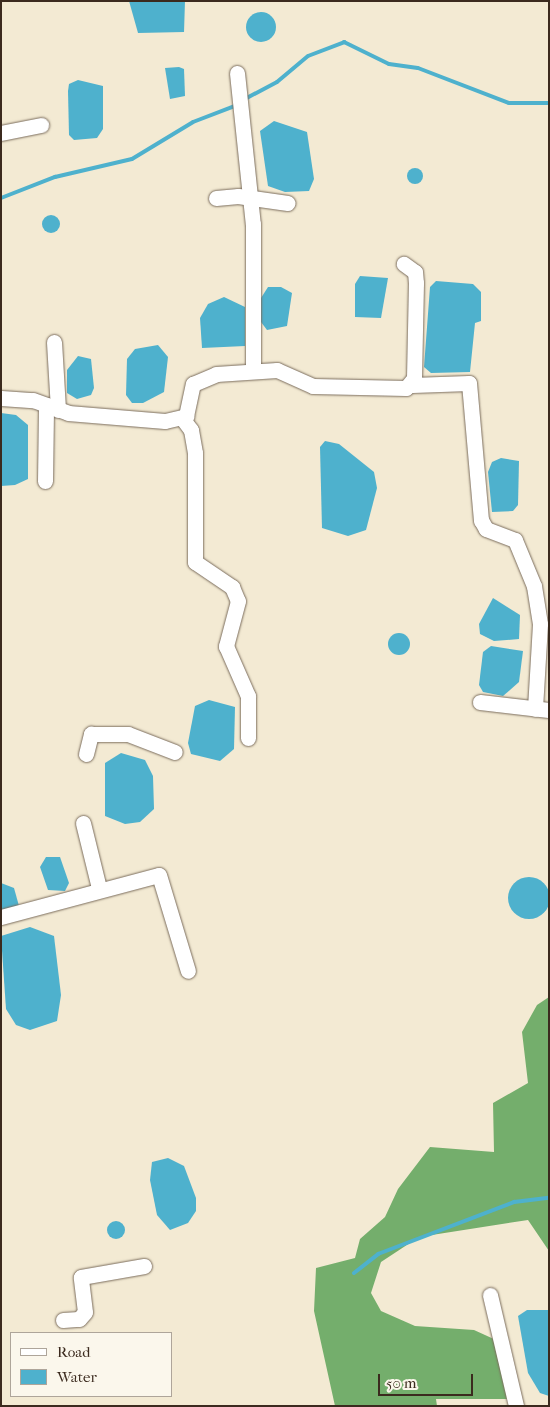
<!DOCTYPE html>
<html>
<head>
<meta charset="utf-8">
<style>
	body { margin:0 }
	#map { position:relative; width:550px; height:1407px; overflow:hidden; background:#f3ead3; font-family:"IM FELL French Canon",serif }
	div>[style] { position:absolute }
	.forest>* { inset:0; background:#74ae6c }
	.water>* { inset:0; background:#4eb1cd }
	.round { border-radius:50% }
	.stream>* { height:4px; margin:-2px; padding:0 2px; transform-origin:2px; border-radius:2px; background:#4eb1cd }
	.roads { filter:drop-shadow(0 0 1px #7b6d5d) drop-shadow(0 0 1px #7b6d5d) }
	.street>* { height:15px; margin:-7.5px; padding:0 7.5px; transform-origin:7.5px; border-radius:7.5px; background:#fff }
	span { translate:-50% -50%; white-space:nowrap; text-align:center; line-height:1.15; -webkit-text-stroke:4px #fbf7ec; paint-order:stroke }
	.frame { position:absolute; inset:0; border:2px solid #3b2a1e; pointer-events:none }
	.legend { position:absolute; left:10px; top:1332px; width:162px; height:65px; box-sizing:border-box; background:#fbf7ec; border:1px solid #aea59a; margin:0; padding:6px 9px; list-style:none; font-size:15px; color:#3b2a1e }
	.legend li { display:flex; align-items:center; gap:10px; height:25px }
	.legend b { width:25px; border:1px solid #aea59a }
	.scale { position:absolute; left:378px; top:1374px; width:95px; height:22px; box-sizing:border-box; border:2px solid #3b2a1e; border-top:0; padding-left:6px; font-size:15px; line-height:18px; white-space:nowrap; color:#3b2a1e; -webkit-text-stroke:4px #fbf7ec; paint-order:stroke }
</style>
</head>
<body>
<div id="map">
	<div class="forest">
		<i style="clip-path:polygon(549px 997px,549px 1251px,528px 1220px,419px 1237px,381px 1262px,371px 1293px,381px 1311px,415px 1326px,474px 1330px,496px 1340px,507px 1399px,436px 1399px,437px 1406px,335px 1406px,314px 1311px,316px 1268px,355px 1258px,360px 1239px,385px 1217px,398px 1189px,430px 1147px,494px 1152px,493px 1103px,528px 1083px,522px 1032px,537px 1005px)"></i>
	</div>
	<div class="water">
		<i style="clip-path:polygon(129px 1px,185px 1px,184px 32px,138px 33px)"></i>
		<i class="round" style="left:246px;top:12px;width:30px;height:30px"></i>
		<i style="clip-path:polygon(179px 67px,184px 69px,185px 96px,170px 99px,165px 68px)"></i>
		<i style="clip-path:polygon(78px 80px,103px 86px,103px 129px,97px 138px,74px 140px,69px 135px,68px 91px,69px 84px)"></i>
		<i style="clip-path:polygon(274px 121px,307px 132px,314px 179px,309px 191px,285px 192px,268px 186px,260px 131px)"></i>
		<i class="round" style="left:407px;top:168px;width:16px;height:16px"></i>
		<i class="round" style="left:42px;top:215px;width:18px;height:18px"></i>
		<i style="clip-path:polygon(360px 276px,388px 278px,381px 318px,355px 317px,355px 284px)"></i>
		<i style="clip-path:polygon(436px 281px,473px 284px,481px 292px,481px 321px,475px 323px,470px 372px,431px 373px,424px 367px,430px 287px)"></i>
		<i style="clip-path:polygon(281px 287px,292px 293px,287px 326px,267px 330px,261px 322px,261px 298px,268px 287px)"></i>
		<i style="clip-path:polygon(224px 297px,245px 307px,245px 346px,202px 348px,200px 318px,208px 304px)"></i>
		<i style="clip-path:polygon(158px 345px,168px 357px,164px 392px,143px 403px,132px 403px,126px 395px,127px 359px,135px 349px)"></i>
		<i style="clip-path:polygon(78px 356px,91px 359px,94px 388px,91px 395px,77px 399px,67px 393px,67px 370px)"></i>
		<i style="clip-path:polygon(1px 413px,16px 415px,28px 425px,28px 479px,15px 485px,1px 486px)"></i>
		<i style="clip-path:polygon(325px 441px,339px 444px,374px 472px,377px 488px,366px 530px,348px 536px,322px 528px,320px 447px)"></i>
		<i style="clip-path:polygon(501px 458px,519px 461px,518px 505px,513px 511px,492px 512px,488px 472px,492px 462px)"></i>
		<i style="clip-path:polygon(493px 598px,520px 615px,519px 639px,494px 641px,480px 634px,479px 624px)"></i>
		<i class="round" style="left:388px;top:633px;width:22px;height:22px"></i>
		<i style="clip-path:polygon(491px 646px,523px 651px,519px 682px,503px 696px,483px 692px,479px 685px,483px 652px)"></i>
		<i style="clip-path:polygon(209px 700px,235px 707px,234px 749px,220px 761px,191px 754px,188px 743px,195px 706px)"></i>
		<i style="clip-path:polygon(121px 753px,145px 760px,153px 776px,154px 809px,140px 822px,125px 824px,105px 816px,105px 763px)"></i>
		<i style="clip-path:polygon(46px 857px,60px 857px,69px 883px,65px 891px,48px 890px,40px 867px)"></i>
		<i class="round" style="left:508px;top:877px;width:42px;height:42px"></i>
		<i style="clip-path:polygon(1px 883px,14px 888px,19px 906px,1px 910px)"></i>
		<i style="clip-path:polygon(30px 927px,54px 936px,61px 995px,57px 1021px,30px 1030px,16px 1025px,6px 1009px,1px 936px)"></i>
		<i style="clip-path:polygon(168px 1158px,184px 1166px,196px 1198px,196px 1211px,188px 1223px,170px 1230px,157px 1215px,150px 1180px,152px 1162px)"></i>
		<i class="round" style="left:107px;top:1221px;width:18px;height:18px"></i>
		<i style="clip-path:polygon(527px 1310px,549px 1310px,549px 1396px,540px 1393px,528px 1373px,518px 1316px)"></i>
	</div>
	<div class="stream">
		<i style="left:243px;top:100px;width:38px;rotate:-28deg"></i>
		<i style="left:277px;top:82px;width:40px;rotate:-40deg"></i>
		<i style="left:308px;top:56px;width:39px;rotate:-21deg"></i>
		<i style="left:344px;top:42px;width:50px;rotate:26.1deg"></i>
		<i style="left:389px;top:64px;width:29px;rotate:8deg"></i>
		<i style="left:418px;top:68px;width:97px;rotate:21deg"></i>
		<i style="left:509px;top:103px;width:40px"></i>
		<i style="left:1px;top:198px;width:58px;rotate:-21.3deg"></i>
		<i style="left:55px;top:177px;width:79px;rotate:-13.2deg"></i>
		<i style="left:132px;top:159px;width:71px;rotate:-31.2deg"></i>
		<i style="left:193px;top:122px;width:45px;rotate:-20.9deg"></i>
		<i style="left:354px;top:1273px;width:31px;rotate:-38deg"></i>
		<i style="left:378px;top:1254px;width:146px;rotate:-20.9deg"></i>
		<i style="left:514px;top:1202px;width:35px;rotate:-7deg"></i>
	</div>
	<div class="roads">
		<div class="street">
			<i style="left:237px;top:73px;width:152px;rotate:84deg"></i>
			<i style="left:253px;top:224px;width:147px;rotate:90deg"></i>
			<i style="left:1px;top:133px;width:41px;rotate:-11.3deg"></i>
			<i style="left:216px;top:198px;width:22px;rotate:-5deg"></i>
			<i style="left:238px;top:196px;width:50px;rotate:8deg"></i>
			<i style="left:54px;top:342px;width:68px;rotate:86.6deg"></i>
			<i style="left:412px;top:385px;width:57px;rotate:-2deg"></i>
			<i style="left:469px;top:383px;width:138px;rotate:85deg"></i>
			<i style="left:481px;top:520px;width:10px;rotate:61deg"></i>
			<i style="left:486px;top:529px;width:31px;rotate:21deg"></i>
			<i style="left:515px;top:540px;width:50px;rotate:67.6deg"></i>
			<i style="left:534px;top:586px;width:38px;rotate:81deg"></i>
			<i style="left:540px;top:624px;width:85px;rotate:93.4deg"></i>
			<i style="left:1px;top:398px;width:32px;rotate:4deg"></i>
			<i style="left:33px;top:400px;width:37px;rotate:20deg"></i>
			<i style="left:68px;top:413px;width:97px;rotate:4.7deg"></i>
			<i style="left:165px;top:421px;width:22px;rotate:-13deg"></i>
			<i style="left:186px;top:416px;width:33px;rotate:-78deg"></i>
			<i style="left:193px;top:384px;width:25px;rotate:-23deg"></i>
			<i style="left:216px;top:374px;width:61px;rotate:-3.8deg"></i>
			<i style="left:277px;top:370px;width:39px;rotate:24deg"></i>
			<i style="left:313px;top:386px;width:93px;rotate:1.2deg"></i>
			<i style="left:406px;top:388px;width:13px;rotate:-51deg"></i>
			<i style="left:414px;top:378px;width:95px;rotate:-88.8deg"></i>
			<i style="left:416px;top:283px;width:11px;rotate:-95deg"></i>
			<i style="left:415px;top:272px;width:14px;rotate:-144deg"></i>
			<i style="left:182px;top:418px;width:15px;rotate:53deg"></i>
			<i style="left:191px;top:430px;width:23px;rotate:80deg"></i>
			<i style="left:195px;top:453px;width:109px;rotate:90deg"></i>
			<i style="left:195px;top:562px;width:45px;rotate:34deg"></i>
			<i style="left:232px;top:587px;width:15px;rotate:67deg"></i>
			<i style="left:238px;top:601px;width:47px;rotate:104.9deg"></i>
			<i style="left:226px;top:646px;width:55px;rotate:66.3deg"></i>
			<i style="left:248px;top:696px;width:42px;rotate:90deg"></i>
			<i style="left:45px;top:481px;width:76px;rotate:-89.2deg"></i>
			<i style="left:480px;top:702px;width:69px;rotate:6.6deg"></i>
			<i style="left:86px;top:754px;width:21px;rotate:-76deg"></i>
			<i style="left:91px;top:734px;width:37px"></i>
			<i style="left:128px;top:734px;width:50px;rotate:21deg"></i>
			<i style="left:83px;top:823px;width:67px;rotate:76.2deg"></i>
			<i style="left:1px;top:917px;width:163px;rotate:-14.9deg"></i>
			<i style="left:159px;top:875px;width:100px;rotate:73.2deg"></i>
			<i style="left:490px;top:1295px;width:114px;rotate:76.8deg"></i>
			<i style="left:63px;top:1320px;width:16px;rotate:-4deg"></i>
			<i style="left:79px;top:1319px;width:9px;rotate:-49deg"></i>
			<i style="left:85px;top:1312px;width:35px;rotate:-97deg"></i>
			<i style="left:81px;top:1277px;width:64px;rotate:-9.9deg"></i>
		</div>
	</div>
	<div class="frame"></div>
	<ul class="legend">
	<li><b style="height:6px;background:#fff"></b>Road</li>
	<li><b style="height:14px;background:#4eb1cd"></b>Water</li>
	</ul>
	<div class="scale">50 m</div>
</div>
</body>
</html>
